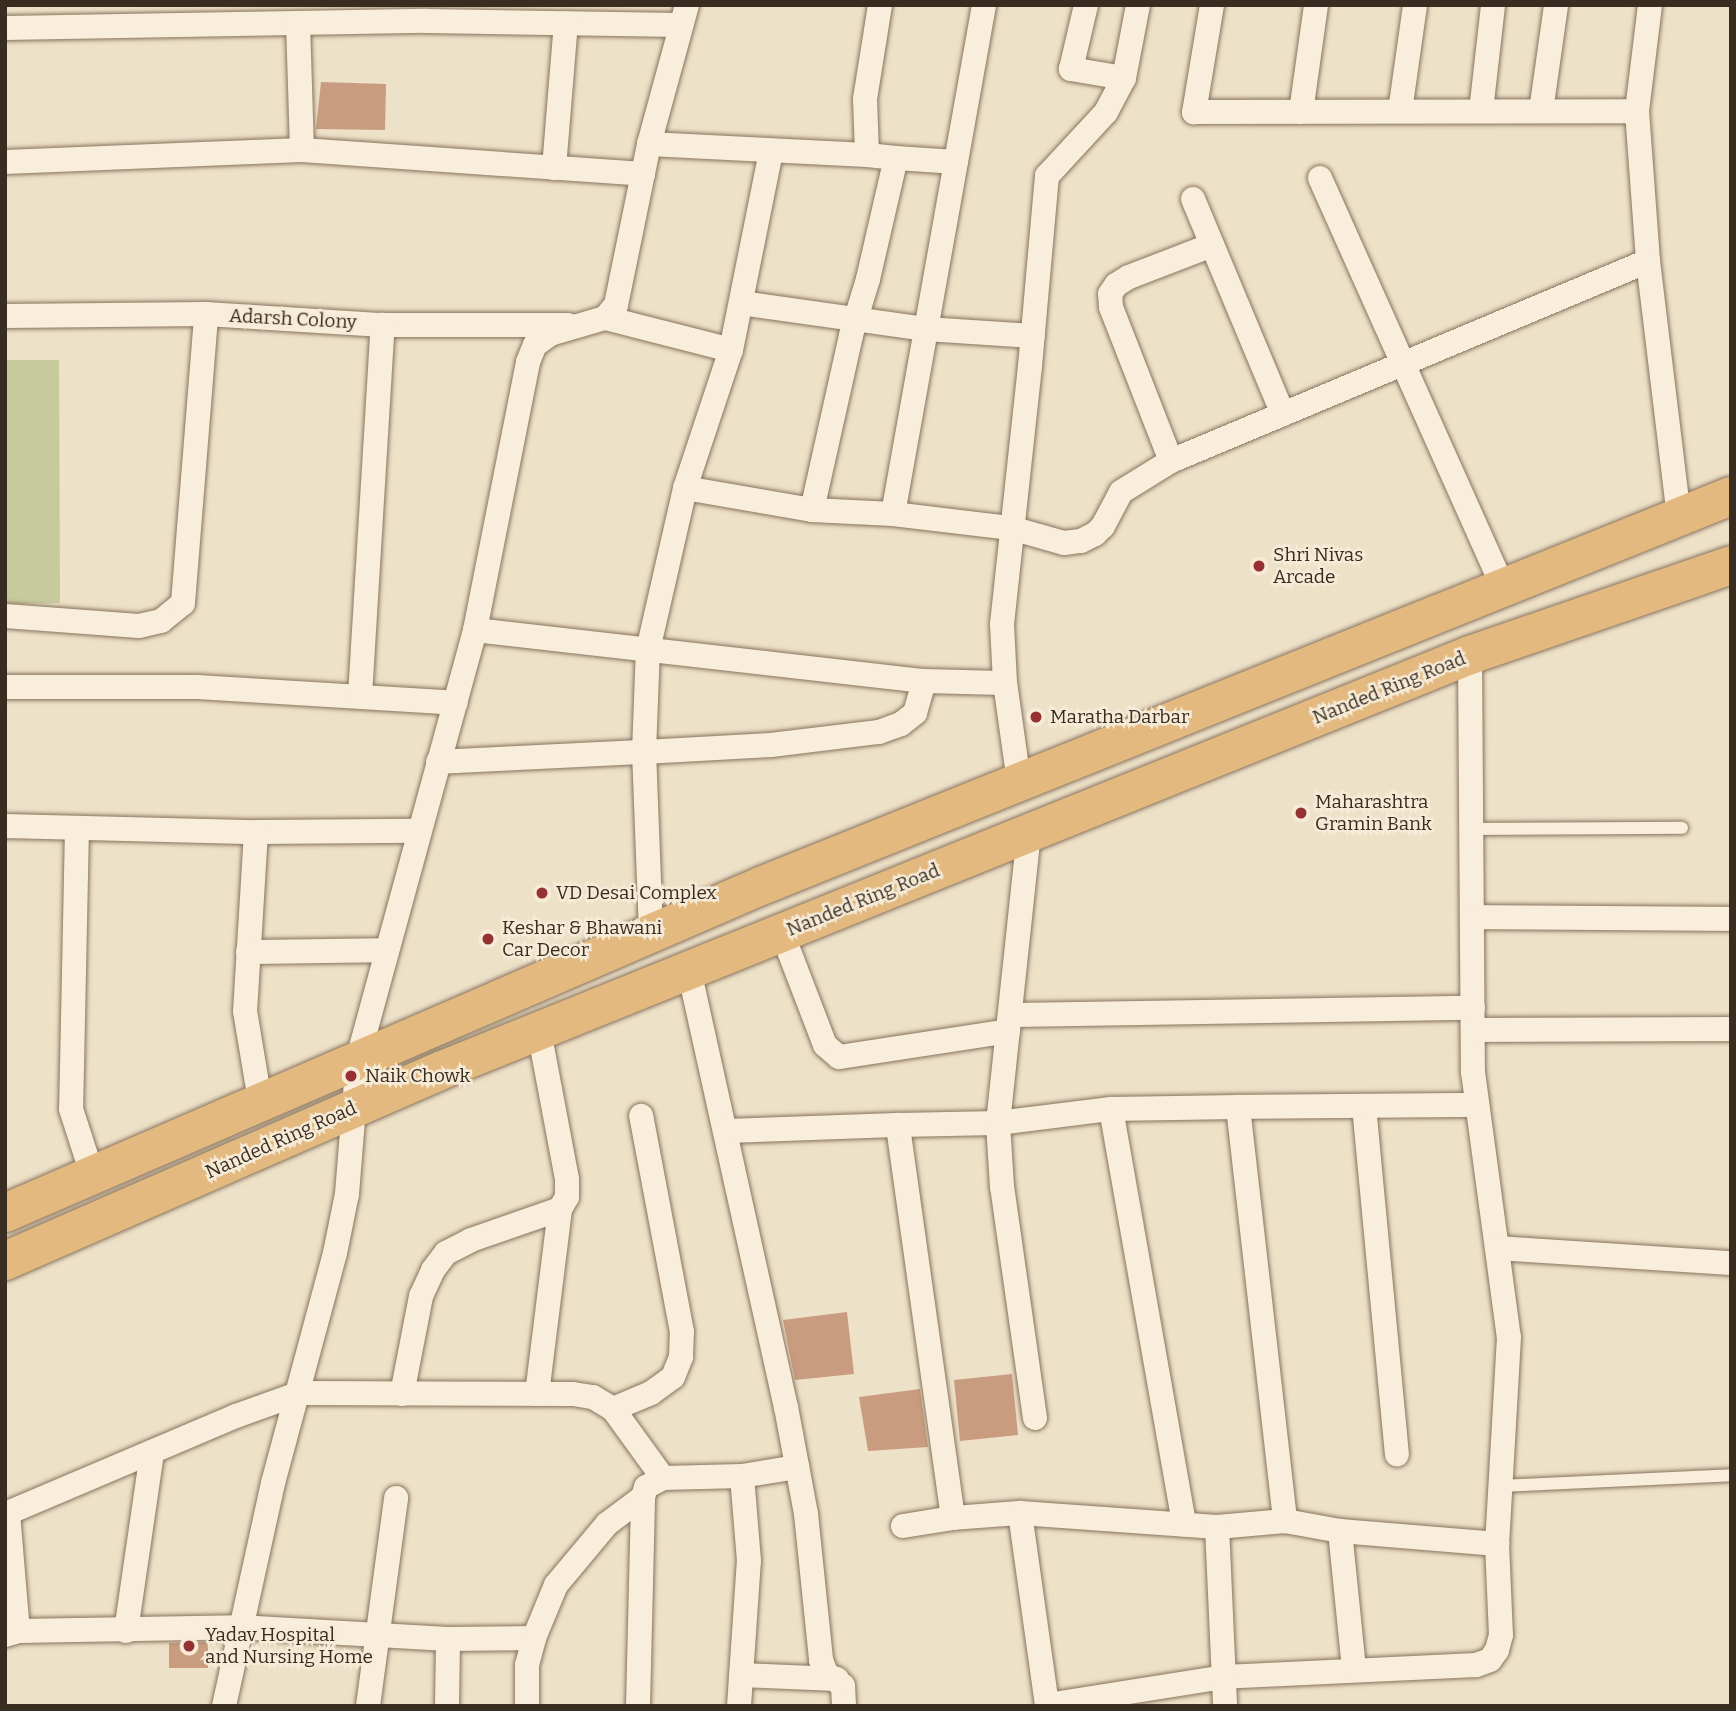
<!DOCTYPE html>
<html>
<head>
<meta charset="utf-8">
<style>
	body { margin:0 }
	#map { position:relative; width:1736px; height:1711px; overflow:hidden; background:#ede1c8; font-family:Bitter,serif }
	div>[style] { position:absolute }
	.green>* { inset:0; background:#c7cb9c }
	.building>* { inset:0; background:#c99c7f }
	.roads { filter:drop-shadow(0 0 2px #88735d) drop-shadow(0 0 2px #88735d) }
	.service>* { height:12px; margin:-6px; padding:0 6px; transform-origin:6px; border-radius:6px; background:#f8eedb }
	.minor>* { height:24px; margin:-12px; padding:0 12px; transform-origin:12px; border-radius:12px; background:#f8eedb }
	.trunk>* { height:38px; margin:-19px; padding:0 19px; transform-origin:19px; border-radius:19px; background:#e3b980 }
	.dots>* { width:19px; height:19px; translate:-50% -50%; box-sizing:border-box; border:4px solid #f5ebd7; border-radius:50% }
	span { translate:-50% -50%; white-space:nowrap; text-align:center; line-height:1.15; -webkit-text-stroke:5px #f5ebd7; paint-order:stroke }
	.street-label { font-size:19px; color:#392c20 }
	.poi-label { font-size:19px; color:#392c20 }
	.left { translate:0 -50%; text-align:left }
	.frame { position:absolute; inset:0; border:7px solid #392c20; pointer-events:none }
</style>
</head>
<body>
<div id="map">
	<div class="green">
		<i style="clip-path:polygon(5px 360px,59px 360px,60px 603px,5px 604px)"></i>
	</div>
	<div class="building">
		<i style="clip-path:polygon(321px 82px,386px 84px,385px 130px,316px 129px)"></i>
		<i style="clip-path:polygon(847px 1312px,854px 1374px,795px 1380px,783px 1320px)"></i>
		<i style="clip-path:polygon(1012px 1374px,1018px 1435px,960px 1441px,954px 1380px)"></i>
		<i style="clip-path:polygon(920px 1389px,928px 1447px,868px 1451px,859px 1397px)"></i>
		<i style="clip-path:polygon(208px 1642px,208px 1668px,169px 1668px,169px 1643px)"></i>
	</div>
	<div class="roads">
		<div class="service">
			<i style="left:1471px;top:829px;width:211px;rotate:-0.3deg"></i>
			<i style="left:1501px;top:1486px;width:230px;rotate:-2.7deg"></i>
		</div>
		<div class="minor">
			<i style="left:1212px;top:5px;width:109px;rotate:99.5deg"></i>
			<i style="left:1194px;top:112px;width:443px;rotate:-0.1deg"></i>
			<i style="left:1637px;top:111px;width:150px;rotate:85.8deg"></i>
			<i style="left:1648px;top:261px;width:258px;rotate:83.1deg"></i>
			<i style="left:5px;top:28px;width:421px;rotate:-1deg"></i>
			<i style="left:426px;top:21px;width:255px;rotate:0.9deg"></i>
			<i style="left:1124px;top:78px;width:74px;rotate:-79.1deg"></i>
			<i style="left:1400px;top:111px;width:107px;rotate:-81.9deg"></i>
			<i style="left:1481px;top:111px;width:107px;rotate:-83.5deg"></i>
			<i style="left:1541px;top:111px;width:107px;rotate:-81.9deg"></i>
			<i style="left:1637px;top:111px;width:107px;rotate:-83deg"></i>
			<i style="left:1301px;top:112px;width:108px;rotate:-82deg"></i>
			<i style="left:649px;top:144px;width:218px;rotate:2.9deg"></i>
			<i style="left:302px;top:150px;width:342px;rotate:4deg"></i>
			<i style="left:896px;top:158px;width:60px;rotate:3.8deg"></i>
			<i style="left:5px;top:162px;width:297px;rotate:-2.3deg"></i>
			<i style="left:302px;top:150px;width:127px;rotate:-91.8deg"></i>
			<i style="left:554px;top:168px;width:145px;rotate:-85.3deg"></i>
			<i style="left:1320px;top:178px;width:448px;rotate:65.9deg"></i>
			<i style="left:1193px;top:199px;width:233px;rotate:67.3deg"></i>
			<i style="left:741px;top:303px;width:187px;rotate:8deg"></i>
			<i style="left:926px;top:329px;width:107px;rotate:3.7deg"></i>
			<i style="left:5px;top:316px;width:201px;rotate:-0.6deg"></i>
			<i style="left:206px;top:314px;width:177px;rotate:3.6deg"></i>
			<i style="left:383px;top:325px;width:185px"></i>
			<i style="left:731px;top:350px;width:203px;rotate:-78.6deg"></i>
			<i style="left:1171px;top:461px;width:165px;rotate:-111.3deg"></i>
			<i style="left:1111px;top:307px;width:13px;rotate:-94deg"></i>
			<i style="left:1110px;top:294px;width:11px;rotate:-56deg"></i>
			<i style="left:1116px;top:285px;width:15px;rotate:-32deg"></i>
			<i style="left:1129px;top:277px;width:89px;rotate:-21.1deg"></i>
			<i style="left:685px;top:488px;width:129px;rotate:9.8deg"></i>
			<i style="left:812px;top:510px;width:81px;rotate:2.8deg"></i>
			<i style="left:893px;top:514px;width:119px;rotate:6.8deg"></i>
			<i style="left:1011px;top:528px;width:55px;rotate:15.8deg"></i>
			<i style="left:1064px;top:543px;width:17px;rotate:-7deg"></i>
			<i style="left:1081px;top:541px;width:16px;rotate:-27deg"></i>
			<i style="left:1095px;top:534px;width:11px;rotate:-45deg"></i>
			<i style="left:1103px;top:526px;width:38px;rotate:-62deg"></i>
			<i style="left:1121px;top:492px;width:59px;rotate:-31.8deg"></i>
			<i style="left:1171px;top:461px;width:517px;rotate:-22.75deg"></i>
			<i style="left:812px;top:510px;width:179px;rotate:-77.4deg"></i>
			<i style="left:851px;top:335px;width:59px;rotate:-73.1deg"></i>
			<i style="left:868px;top:279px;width:124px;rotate:-77deg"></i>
			<i style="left:896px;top:158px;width:29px;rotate:-174deg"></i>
			<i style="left:867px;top:155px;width:56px;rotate:-92deg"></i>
			<i style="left:865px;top:99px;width:95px;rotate:-80.9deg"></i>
			<i style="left:893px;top:514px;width:517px;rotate:-79.86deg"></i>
			<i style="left:5px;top:616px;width:134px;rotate:4.3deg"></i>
			<i style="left:139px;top:626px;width:23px;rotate:-13deg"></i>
			<i style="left:161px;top:621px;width:28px;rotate:-39deg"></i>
			<i style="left:183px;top:603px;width:290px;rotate:-85.4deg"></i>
			<i style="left:475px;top:630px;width:452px;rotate:6.5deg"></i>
			<i style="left:924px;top:681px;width:81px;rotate:1.4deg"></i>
			<i style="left:1470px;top:655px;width:417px;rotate:89.6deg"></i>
			<i style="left:1473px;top:1072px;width:267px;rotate:82.3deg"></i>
			<i style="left:1509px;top:1337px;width:207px;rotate:93.3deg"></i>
			<i style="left:5px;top:687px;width:192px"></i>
			<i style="left:197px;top:687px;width:259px;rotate:3.5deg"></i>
			<i style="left:360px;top:696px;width:372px;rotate:-86.5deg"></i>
			<i style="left:438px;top:762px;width:206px;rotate:-2.8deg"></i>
			<i style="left:644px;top:752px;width:102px;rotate:-87.8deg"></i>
			<i style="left:648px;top:650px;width:166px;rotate:-77.1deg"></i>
			<i style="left:685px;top:488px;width:145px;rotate:-71.6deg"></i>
			<i style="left:731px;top:350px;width:130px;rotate:-165.7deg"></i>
			<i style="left:1019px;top:782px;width:100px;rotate:-98deg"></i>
			<i style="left:1005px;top:683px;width:59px;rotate:-92.9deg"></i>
			<i style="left:1002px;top:624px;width:260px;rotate:-83.8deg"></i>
			<i style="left:1030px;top:366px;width:191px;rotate:-84.9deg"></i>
			<i style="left:1047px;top:176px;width:87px;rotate:-47.3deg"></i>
			<i style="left:1106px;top:112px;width:38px;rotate:-62deg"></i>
			<i style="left:1124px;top:78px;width:54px;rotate:-170.4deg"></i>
			<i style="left:1071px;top:69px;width:66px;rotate:-76.8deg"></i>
			<i style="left:5px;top:826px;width:251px;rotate:1.4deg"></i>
			<i style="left:256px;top:832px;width:162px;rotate:-0.4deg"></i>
			<i style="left:77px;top:828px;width:281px;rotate:91.2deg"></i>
			<i style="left:71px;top:1109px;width:68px;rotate:72.1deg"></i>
			<i style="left:256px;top:832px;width:179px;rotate:93.5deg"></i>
			<i style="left:245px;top:1011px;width:91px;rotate:80.5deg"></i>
			<i style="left:1472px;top:917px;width:259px;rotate:0.4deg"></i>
			<i style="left:651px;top:933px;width:181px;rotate:-92.2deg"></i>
			<i style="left:644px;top:752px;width:127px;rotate:-3.2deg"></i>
			<i style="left:771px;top:745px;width:109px;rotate:-6.9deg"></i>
			<i style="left:879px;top:732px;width:23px;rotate:-20deg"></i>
			<i style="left:901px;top:724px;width:18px;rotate:-38deg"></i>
			<i style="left:915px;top:713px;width:33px;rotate:-74deg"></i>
			<i style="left:782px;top:933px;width:120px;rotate:69deg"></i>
			<i style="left:825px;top:1045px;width:18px;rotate:41deg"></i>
			<i style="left:839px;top:1057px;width:171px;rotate:-8.7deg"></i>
			<i style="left:248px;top:952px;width:139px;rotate:-0.8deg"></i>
			<i style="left:689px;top:970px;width:448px;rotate:77.5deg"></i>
			<i style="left:786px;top:1407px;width:109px;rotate:79.4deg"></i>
			<i style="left:806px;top:1514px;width:147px;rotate:84.1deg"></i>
			<i style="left:821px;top:1660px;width:14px;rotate:69deg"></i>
			<i style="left:826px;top:1673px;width:21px;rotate:37deg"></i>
			<i style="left:843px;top:1686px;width:20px;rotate:87deg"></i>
			<i style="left:1010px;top:1015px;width:463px;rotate:-0.9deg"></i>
			<i style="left:1473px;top:1030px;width:258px;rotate:-0.2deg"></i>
			<i style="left:1364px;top:1106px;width:350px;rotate:84.6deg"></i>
			<i style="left:1238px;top:1107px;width:239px;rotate:-0.5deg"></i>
			<i style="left:1111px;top:1109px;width:422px;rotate:80deg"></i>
			<i style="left:725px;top:1131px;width:173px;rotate:-2deg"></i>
			<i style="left:1497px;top:1248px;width:234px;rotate:3.7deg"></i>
			<i style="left:402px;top:1394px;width:100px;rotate:-79deg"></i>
			<i style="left:421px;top:1296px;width:29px;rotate:-65deg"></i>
			<i style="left:433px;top:1270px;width:21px;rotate:-53deg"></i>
			<i style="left:446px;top:1253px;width:28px;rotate:-27deg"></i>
			<i style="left:471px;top:1240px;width:94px;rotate:-19.2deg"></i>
			<i style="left:560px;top:1209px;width:14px;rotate:-60deg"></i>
			<i style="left:567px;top:1197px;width:18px;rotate:-90deg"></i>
			<i style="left:567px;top:1179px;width:151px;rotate:-100.7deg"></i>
			<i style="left:537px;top:1394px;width:186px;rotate:-82.9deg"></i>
			<i style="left:613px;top:1409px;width:41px;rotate:-22.8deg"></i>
			<i style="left:651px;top:1393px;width:27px;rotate:-36deg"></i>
			<i style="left:673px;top:1377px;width:22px;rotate:-68deg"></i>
			<i style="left:681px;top:1357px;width:25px;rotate:-88deg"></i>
			<i style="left:682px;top:1332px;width:220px;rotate:-100.7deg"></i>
			<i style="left:1035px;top:1418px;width:233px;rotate:-98.1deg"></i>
			<i style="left:1002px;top:1187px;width:64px;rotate:-93.6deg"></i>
			<i style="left:998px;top:1123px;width:114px;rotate:-7.1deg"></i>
			<i style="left:1111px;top:1109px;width:127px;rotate:-0.9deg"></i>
			<i style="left:1238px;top:1107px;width:417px;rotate:83.5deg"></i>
			<i style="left:8px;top:1513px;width:118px;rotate:85.2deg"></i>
			<i style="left:1020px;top:1513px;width:197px;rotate:4.1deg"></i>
			<i style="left:1217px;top:1527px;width:68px;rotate:-5deg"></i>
			<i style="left:1285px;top:1521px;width:56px;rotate:10.3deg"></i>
			<i style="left:1340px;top:1531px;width:158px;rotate:4.7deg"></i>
			<i style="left:1497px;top:1544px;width:91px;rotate:87.5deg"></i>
			<i style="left:1501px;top:1635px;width:16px;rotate:105deg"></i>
			<i style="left:1497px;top:1650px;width:12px;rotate:125deg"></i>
			<i style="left:1490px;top:1660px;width:15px;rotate:160deg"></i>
			<i style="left:1476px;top:1665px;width:252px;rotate:177.3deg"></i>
			<i style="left:1224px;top:1677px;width:179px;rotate:171deg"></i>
			<i style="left:5px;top:1514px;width:251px;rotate:-23deg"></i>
			<i style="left:236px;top:1416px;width:68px;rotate:-19.8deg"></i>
			<i style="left:300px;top:1393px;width:273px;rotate:0.2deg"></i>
			<i style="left:573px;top:1394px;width:20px;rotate:9deg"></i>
			<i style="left:593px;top:1397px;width:23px;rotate:31deg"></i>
			<i style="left:613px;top:1409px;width:85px;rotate:54.1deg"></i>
			<i style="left:953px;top:1518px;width:397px;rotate:-98deg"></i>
			<i style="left:898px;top:1125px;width:100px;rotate:-1.1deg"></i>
			<i style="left:998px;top:1123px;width:292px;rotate:-83.9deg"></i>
			<i style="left:903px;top:1526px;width:51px;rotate:-9.1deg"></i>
			<i style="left:953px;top:1518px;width:67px;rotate:-4.3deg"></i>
			<i style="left:1020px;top:1513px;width:195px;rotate:82deg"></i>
			<i style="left:1217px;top:1527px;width:179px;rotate:87.4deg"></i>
			<i style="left:1340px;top:1531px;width:139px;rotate:84.2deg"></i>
			<i style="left:126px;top:1631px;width:181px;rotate:-81.7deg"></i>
			<i style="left:5px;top:1635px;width:14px;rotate:-17deg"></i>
			<i style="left:18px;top:1631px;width:221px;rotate:-1deg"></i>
			<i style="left:239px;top:1627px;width:209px;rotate:3.3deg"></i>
			<i style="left:448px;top:1639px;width:86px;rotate:-0.7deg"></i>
			<i style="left:741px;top:1675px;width:96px;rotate:2.4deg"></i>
			<i style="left:224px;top:1706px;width:228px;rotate:-77.6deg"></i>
			<i style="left:273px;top:1483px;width:238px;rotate:-74.9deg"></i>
			<i style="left:335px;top:1253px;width:60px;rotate:-78.5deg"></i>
			<i style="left:347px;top:1194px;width:136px;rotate:-85.4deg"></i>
			<i style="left:358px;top:1058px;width:444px;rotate:-74.7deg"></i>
			<i style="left:475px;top:630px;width:273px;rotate:-78.8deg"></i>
			<i style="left:528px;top:362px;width:18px;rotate:-68deg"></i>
			<i style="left:535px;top:345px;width:19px;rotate:-36deg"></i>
			<i style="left:550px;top:334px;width:57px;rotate:-16.2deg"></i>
			<i style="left:605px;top:318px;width:17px;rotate:-50deg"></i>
			<i style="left:616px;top:305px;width:164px;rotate:-78.4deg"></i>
			<i style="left:649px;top:144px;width:144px;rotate:-74.7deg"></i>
			<i style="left:368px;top:1706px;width:210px;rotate:-82.3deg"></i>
			<i style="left:447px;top:1706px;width:67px;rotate:-89.1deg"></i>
			<i style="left:527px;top:1706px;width:41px;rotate:-90deg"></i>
			<i style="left:527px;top:1665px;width:28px;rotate:-75deg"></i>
			<i style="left:534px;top:1638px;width:57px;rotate:-67.5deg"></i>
			<i style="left:556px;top:1585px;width:80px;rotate:-50.1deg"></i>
			<i style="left:607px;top:1524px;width:45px;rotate:-36.9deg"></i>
			<i style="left:638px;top:1706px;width:209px;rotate:-88.6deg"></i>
			<i style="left:643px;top:1497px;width:10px;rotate:-73deg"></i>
			<i style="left:646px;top:1487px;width:19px;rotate:-28deg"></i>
			<i style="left:663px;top:1478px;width:79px;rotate:-1.5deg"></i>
			<i style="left:742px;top:1476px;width:56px;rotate:-9.3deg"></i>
			<i style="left:739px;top:1706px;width:145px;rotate:-86.1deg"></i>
			<i style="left:749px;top:1561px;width:85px;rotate:-94.7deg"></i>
		</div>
		<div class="trunk">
			<i style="left:5px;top:1213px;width:824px;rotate:-23.39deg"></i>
			<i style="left:761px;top:886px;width:1045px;rotate:-21.9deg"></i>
			<i style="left:5px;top:1261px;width:477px;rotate:-23.6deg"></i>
			<i style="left:442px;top:1070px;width:1109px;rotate:-21.98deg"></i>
			<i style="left:1470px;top:655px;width:276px;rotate:-19deg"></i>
		</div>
	</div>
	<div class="dots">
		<i style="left:1259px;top:566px;background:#953033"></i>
		<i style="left:1036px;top:717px;background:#953033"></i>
		<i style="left:1301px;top:813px;background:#953033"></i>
		<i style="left:542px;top:893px;background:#953033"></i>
		<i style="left:488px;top:939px;background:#953033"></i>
		<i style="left:351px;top:1076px;background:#953033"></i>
		<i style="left:189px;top:1646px;background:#953033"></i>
	</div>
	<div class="street-label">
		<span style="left:293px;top:319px;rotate:3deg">Adarsh Colony</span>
		<span style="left:1389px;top:688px;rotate:-22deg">Nanded Ring Road</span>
		<span style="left:863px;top:900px;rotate:-22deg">Nanded Ring Road</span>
		<span style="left:281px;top:1140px;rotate:-24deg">Nanded Ring Road</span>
	</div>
	<div class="poi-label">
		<span class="left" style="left:1273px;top:566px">Shri Nivas<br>Arcade</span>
		<span class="left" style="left:1050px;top:717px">Maratha Darbar</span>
		<span class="left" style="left:1315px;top:813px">Maharashtra<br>Gramin Bank</span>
		<span class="left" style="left:556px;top:893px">VD Desai Complex</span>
		<span class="left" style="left:502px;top:939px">Keshar &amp; Bhawani<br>Car Decor</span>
		<span class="left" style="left:365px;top:1076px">Naik Chowk</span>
		<span class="left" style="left:205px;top:1646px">Yadav Hospital<br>and Nursing Home</span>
	</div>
	<div class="frame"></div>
</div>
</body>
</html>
